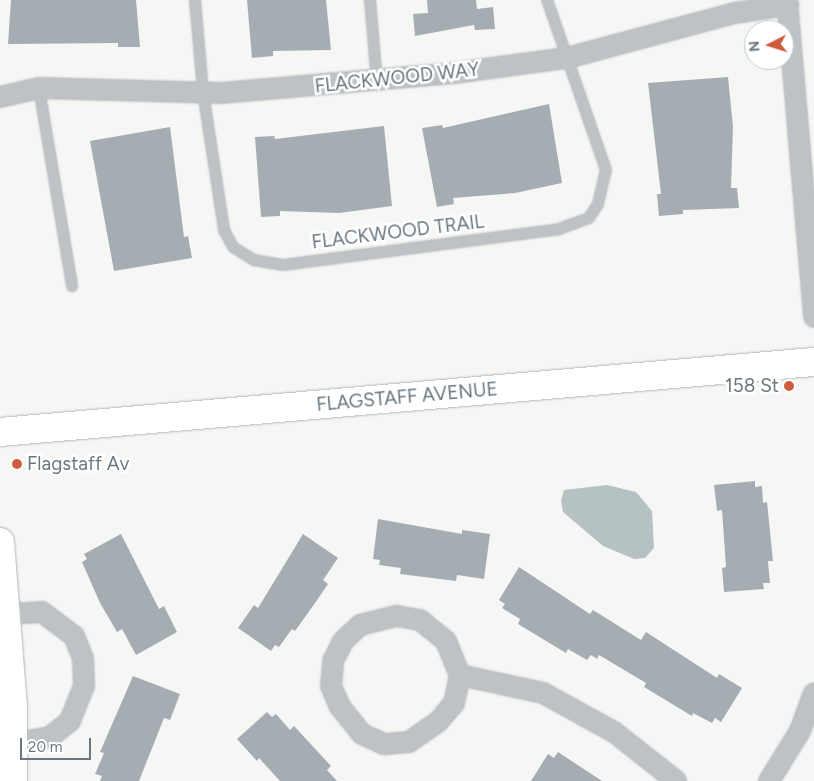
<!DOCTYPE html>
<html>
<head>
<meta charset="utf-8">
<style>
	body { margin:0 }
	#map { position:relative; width:814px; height:781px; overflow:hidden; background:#f6f6f4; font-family:Figtree,sans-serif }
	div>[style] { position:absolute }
	.water>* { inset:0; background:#b6c1c4 }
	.building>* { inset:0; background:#a6adb2 }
	.roads { filter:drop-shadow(0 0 1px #b1b6b9) drop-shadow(0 0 1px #b1b6b9) }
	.lane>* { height:10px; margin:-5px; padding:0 5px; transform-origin:5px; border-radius:5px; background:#bec2c5 }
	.street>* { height:20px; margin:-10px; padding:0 10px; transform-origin:10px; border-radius:10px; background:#bec2c5 }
	.secondary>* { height:28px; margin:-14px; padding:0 14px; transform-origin:14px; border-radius:14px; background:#fff }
	.dots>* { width:14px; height:14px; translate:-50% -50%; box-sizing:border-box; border:2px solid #fff; border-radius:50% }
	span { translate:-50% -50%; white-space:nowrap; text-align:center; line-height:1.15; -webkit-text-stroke:5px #fff; paint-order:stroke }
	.street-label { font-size:19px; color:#697781 }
	.poi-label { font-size:19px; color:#697781 }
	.right { translate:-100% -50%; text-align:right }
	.left { translate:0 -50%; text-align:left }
	.north { position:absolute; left:744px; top:20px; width:50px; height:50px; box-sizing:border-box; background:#fff; border:1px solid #c3c9cd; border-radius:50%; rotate:265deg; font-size:14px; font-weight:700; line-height:20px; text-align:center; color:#697781 }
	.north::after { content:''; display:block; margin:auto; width:18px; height:22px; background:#ce5c3c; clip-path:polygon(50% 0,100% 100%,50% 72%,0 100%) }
	.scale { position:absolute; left:20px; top:738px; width:71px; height:22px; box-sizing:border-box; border:2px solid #697781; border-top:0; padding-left:6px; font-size:15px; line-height:18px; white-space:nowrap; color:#697781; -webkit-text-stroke:4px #fff; paint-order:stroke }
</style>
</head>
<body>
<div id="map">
	<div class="water">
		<i style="clip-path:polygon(607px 485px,636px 492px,652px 511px,654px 548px,645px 558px,634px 559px,603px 546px,563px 512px,561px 501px,564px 490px)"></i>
	</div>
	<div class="building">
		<i style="clip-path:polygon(11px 0,136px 0,140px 47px,118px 47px,118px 43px,8px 44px)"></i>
		<i style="clip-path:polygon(247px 0,326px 0,331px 50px,273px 51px,273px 56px,252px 58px)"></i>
		<i style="clip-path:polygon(427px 0,476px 0,477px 9px,493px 7px,495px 29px,475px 30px,474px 25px,415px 36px,413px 14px,428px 13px)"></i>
		<i style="clip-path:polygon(728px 77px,733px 127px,731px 188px,737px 188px,739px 208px,683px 210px,683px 214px,659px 216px,657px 194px,661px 194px,648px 83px)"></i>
		<i style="clip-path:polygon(549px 104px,562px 183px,515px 193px,453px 198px,454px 204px,437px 207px,422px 128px,442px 125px,443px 128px)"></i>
		<i style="clip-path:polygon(384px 126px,392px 206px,339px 213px,280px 211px,280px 216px,261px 217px,255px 137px,274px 136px,275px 139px)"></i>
		<i style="clip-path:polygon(170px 127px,184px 237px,188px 236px,192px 258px,114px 271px,90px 141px)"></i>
		<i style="clip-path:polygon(755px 481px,755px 487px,762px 486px,763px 503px,767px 502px,773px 561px,768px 561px,770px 583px,763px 583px,764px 589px,724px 592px,722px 568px,726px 567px,722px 510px,717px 511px,714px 485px)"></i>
		<i style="clip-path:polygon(378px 519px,462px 534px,462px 530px,490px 534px,484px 579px,457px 575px,456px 581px,400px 574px,401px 568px,379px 565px,380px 560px,373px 559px)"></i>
		<i style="clip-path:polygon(121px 534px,159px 609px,164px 606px,177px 632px,136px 655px,122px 629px,117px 632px,100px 603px,82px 562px,87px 559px,84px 554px)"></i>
		<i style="clip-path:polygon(303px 534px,338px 558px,323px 580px,328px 584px,315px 603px,295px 631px,292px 629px,279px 647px,275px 645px,271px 651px,238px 628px,254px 605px,258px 608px)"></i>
		<i style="clip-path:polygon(519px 567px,590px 614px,593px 610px,641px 640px,646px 632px,717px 678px,719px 674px,742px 688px,721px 722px,715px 718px,712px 723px,693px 713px,692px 716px,644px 687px,646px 683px,599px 655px,597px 659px,591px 655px,587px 660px,568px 649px,566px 653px,518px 624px,520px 619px,502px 608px,505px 604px,499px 600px)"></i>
		<i style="clip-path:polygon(133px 676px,180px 694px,170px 720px,164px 718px,139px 781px,100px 781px,102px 776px,95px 774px,104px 753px,100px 752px)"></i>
		<i style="clip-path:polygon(267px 712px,272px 717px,276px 714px,290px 730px,294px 726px,331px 766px,327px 770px,337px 781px,280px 781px,259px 758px,257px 761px,237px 739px)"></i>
		<i style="clip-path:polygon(558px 752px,602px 781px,531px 781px,548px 754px,554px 758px)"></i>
	</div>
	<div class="roads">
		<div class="lane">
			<i style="left:195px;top:0;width:92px;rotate:85deg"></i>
			<i style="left:203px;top:92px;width:140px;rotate:81.3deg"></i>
			<i style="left:224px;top:230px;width:19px;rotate:62deg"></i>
			<i style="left:233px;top:247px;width:25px;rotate:32deg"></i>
			<i style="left:254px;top:260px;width:29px;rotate:10deg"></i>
			<i style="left:283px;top:265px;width:278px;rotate:-7.4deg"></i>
			<i style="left:559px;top:229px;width:32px;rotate:-20deg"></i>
			<i style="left:589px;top:218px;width:17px;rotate:-57deg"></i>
			<i style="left:598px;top:204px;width:35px;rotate:-77deg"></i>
			<i style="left:606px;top:170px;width:180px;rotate:-109.1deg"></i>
			<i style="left:370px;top:0;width:81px;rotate:85.1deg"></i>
			<i style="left:39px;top:88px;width:201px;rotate:80.5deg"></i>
		</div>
		<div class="street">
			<i style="left:787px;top:0;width:318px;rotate:85.1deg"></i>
			<i style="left:0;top:97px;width:40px;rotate:-13deg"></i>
			<i style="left:39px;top:88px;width:182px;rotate:1.6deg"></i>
			<i style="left:221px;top:93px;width:234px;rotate:-4.9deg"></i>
			<i style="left:454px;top:73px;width:114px;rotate:-7.6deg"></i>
			<i style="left:567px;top:58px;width:174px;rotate:-15deg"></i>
			<i style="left:735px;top:13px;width:54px;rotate:-8.6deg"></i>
			<i style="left:6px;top:614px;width:36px;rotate:-3deg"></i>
			<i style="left:42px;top:612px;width:40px;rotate:37deg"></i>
			<i style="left:74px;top:636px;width:24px;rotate:68deg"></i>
			<i style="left:83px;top:658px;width:28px;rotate:88deg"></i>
			<i style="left:84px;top:686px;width:38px;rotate:112deg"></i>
			<i style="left:70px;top:721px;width:26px;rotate:141deg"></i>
			<i style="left:50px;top:737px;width:36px;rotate:170deg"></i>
			<i style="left:397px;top:616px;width:23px;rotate:10deg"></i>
			<i style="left:420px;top:620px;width:33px;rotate:39deg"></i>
			<i style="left:446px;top:641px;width:37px;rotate:68deg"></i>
			<i style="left:460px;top:675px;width:29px;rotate:102deg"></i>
			<i style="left:454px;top:703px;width:23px;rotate:130deg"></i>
			<i style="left:439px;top:721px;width:37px;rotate:145deg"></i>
			<i style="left:409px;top:742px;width:25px;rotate:175deg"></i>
			<i style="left:384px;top:744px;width:24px;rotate:-156deg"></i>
			<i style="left:362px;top:734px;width:35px;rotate:-129deg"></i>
			<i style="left:340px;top:707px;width:23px;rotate:-113deg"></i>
			<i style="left:331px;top:686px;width:25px;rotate:-85deg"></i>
			<i style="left:333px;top:661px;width:22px;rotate:-63deg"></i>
			<i style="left:343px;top:641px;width:23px;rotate:-43deg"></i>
			<i style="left:360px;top:625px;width:38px;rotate:-14deg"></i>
			<i style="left:460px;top:675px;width:85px;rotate:12.2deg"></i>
			<i style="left:543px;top:693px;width:81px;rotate:28.8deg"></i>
			<i style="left:614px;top:732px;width:79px;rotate:38.3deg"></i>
			<i style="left:769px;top:781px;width:59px;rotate:-58.2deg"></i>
			<i style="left:800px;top:731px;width:40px;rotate:-69.8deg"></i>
		</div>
		<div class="secondary">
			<i style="left:0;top:432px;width:817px;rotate:-4.92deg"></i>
			<i style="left:0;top:542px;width:165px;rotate:85.5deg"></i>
			<i style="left:13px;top:706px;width:75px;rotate:90deg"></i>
		</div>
	</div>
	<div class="dots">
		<i style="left:789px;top:386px;background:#ce5c3c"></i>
		<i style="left:17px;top:464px;background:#ce5c3c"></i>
	</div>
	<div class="street-label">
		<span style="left:397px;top:78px;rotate:-6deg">FLACKWOOD WAY</span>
		<span style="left:398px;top:232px;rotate:-7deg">FLACKWOOD TRAIL</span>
		<span style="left:407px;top:397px;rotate:-5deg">FLAGSTAFF AVENUE</span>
	</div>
	<div class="poi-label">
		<span class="right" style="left:779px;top:386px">158 St</span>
		<span class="left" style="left:27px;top:464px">Flagstaff Av</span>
	</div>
	<div class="north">N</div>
	<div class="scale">20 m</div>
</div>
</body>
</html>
